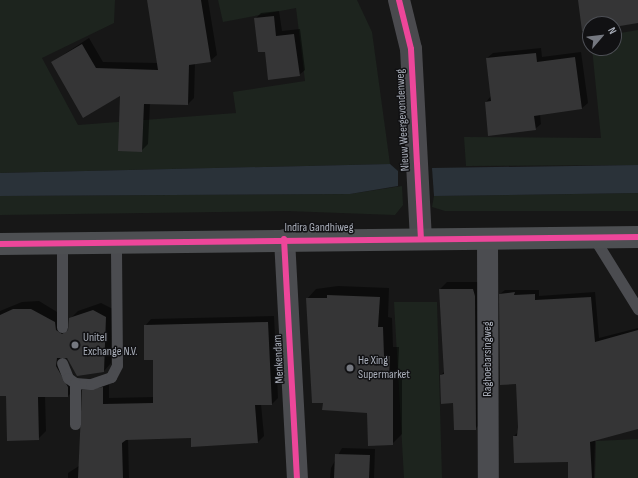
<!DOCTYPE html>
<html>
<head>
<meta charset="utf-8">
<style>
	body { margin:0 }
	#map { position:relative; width:638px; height:478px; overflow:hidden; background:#171717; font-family:"Sofia Sans Condensed",sans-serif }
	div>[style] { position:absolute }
	.green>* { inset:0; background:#1d241e }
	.water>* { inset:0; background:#2a3239 }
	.shadow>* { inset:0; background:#0007 }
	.building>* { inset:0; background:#353536 }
	.lane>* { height:11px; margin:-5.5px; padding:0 5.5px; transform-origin:5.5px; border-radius:5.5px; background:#4b4c50 }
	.street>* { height:21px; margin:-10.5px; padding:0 10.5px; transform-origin:10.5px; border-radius:10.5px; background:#4b4c50 }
	.secondary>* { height:22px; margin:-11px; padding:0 11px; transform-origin:11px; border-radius:11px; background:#4a4a4e }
	.primary>* { height:22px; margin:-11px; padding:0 11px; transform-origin:11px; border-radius:11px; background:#4d4f52 }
	.cycleway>* { height:6px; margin:-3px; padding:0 3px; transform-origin:3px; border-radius:3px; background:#ed469a }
	.dots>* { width:11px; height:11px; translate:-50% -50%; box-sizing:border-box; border:2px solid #111113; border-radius:50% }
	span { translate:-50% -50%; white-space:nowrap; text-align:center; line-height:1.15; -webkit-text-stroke:3px #111113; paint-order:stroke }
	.street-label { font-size:12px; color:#a8adb8 }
	.poi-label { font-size:12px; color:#a8adb8 }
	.left { translate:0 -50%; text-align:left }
	.north { position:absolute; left:582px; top:16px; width:40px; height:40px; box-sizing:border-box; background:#111113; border:1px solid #4d4f55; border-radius:50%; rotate:62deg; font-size:11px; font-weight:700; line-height:16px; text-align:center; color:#a8adb8 }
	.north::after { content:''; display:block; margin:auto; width:14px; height:18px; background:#757880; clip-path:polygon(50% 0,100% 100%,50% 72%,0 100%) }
</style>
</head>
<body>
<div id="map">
	<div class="green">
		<i style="clip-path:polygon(0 0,115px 0,114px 23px,42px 58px,78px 125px,236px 113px,233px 92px,305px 81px,296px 8px,223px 22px,218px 0,357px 0,372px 32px,390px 164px,0 173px)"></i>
		<i style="clip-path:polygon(638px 30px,638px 165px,466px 166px,464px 137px,601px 138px,592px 48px,614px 48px,614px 34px)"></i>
		<i style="clip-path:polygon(402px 186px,403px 205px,395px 215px,287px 211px,0 215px,0 196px,350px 194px)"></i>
		<i style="clip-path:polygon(638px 193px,638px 211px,445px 211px,432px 207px,434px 196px)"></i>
		<i style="clip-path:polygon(394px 302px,437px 302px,442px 478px,404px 478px)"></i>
		<i style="clip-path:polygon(638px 439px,638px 478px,595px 478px,596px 441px)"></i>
	</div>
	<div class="water">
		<i style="clip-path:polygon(390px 164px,398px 171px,398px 186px,350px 194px,0 196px,0 173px)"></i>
		<i style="clip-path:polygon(638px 165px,638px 193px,434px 196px,432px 168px)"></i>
	</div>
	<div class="shadow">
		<i style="clip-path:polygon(148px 0,208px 0,217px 55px,210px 61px,195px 63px,194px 98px,188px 104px,150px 103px,148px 144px,141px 151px,121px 94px,52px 62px,89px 38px,103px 62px,158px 63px)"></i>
		<i style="clip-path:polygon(279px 11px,282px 31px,300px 29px,305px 70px,299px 75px,265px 51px,255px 19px,261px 13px)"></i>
		<i style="clip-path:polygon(541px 48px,542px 57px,581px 52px,588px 103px,582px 108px,540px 114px,541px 124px,535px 129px,486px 102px,491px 96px,487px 58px,493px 53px)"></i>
		<i style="clip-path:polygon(447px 282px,480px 282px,482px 422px,475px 429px,454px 402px,441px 375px,445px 371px,440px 289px)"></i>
		<i style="clip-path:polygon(338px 286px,389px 288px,388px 317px,392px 318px,393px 347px,399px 347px,398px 370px,402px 370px,402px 434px,392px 444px,368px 412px,324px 402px,307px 299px,316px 289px)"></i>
		<i style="clip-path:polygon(505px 290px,539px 290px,539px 296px,595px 292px,599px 338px,638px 328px,638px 428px,595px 440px,594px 478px,569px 478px,569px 460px,515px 462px,514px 436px,519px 431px,517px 383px,500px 294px)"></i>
		<i style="clip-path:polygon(39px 301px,62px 315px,63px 322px,69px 326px,70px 319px,78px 311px,101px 303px,113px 309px,111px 363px,104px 371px,63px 357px,75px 378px,75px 389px,68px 396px,45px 396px,46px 431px,38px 439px,7px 395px,0 395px,0 311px,22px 302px)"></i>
		<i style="clip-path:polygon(274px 316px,278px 398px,272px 404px,261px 404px,264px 436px,258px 442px,191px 437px,128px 439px,129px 478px,68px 478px,68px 473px,79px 466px,83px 391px,89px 384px,109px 381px,109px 398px,154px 397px,154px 359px,145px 326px,151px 319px)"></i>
		<i style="clip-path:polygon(342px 448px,375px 449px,374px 478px,330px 478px,331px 468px)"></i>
	</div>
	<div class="building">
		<i style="clip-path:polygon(147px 0,201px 0,211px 62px,189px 65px,188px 105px,144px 104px,142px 152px,118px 151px,120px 96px,83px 118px,51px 62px,82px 44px,96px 68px,158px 70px)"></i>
		<i style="clip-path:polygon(578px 0,638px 0,638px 23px,614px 27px,590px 24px,590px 30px,582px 31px)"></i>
		<i style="clip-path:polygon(274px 16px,276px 36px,294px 34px,300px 76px,268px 80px,265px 52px,258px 52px,254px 18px)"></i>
		<i style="clip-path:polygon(536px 53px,537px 62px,575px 57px,582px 109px,534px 116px,536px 130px,488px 136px,485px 102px,491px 101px,486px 58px)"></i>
		<i style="clip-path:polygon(439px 289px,473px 289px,475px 296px,476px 430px,454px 430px,453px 403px,441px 404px,440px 375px,444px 374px)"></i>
		<i style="clip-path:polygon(515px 292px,514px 295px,535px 294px,535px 300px,591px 297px,595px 342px,638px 330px,638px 429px,590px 442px,592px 478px,568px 478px,568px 462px,514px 463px,513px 436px,517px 436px,518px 427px,516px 384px,500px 385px,499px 294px)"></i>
		<i style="clip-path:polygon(327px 295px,380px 297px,378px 327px,383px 327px,384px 356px,390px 356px,389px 379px,393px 379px,393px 445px,368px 446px,367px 413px,322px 410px,323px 403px,312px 403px,306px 298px,327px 298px)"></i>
		<i style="clip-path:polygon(13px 309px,31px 309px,55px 322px,56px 330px,62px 334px,68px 330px,69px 318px,93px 310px,106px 317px,104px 372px,77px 376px,67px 358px,57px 358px,56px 366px,68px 387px,68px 397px,38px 397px,39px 440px,7px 441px,6px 396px,0 396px,0 315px)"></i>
		<i style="clip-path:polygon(268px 322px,272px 405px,255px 405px,258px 443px,191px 447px,191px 438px,126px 440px,122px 443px,123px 478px,78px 478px,82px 390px,103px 387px,103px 404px,153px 403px,153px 360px,144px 360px,144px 325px)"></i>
		<i style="clip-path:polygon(335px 454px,370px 455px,369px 478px,334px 478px)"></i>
	</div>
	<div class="lane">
		<i style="left:594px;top:238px;width:84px;rotate:58.2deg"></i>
		<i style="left:62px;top:327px;width:84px;rotate:-90deg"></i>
		<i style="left:62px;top:363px;width:16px;rotate:68deg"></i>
		<i style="left:68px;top:378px;width:9px;rotate:36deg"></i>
		<i style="left:75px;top:383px;width:16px;rotate:4deg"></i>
		<i style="left:91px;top:384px;width:21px;rotate:-19deg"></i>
		<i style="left:111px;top:377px;width:13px;rotate:-63deg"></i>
		<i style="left:117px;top:365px;width:123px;rotate:-90.5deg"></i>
		<i style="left:75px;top:424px;width:41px;rotate:-90deg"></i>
	</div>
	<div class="street">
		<i style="left:284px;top:239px;width:239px;rotate:86.9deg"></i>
		<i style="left:487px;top:239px;width:239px;rotate:89.8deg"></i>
	</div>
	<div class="secondary">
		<i style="left:399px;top:0;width:50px;rotate:76.2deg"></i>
		<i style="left:411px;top:49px;width:190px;rotate:87deg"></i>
	</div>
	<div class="primary">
		<i style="left:0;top:244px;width:638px;rotate:-0.63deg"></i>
	</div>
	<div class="cycleway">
		<i style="left:399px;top:0;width:50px;rotate:76.2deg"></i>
		<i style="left:411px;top:49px;width:190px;rotate:87deg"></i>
		<i style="left:284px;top:239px;width:239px;rotate:86.9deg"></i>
		<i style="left:0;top:244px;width:638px;rotate:-0.63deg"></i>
	</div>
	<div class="dots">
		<i style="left:75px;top:345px;background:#757880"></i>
		<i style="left:350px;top:368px;background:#757880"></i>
	</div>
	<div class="street-label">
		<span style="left:403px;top:120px;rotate:-93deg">Nieuw Weergevondenweg</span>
		<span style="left:319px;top:228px">Indira Gandhiweg</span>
		<span style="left:279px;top:359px;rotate:-93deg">Menkendam</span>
		<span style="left:488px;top:359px;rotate:-90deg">Raghoebarsingweg</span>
	</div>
	<div class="poi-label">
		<span class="left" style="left:83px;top:345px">Unitel<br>Exchange N.V.</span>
		<span class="left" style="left:358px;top:368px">He Xing<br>Supermarket</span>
	</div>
	<div class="north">N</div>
</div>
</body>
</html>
